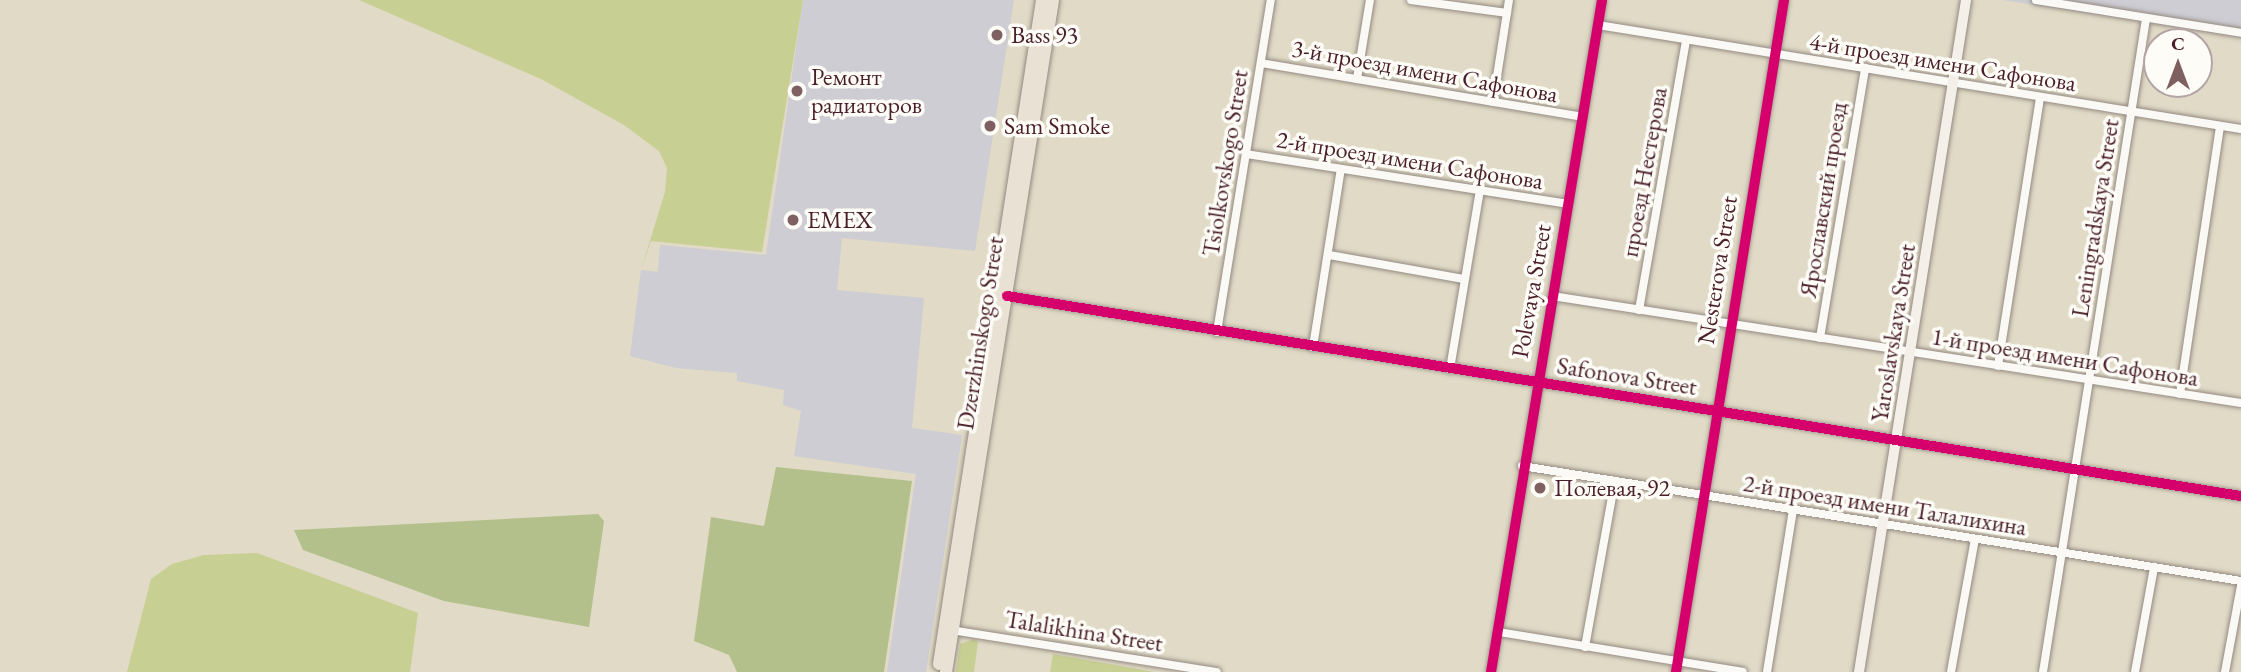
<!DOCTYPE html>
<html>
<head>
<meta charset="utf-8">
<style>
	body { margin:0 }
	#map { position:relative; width:2241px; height:672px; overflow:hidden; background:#e0dac6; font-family:"EB Garamond",serif }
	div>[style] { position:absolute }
	.industrial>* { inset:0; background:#cdcdd3 }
	.green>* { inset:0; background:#c8cf93 }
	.forest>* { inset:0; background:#b4c08c }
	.roads { filter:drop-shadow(0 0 2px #948a82) drop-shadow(0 0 2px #948a82) }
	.street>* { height:8px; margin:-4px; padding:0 4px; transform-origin:4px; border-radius:4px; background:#faf9f6 }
	.secondary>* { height:10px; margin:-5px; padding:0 5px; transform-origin:5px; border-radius:5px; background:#f4f0e9 }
	.primary>* { height:12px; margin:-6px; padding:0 6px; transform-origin:6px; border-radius:6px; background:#e9e1d4 }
	.cycleway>* { height:10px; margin:-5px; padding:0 5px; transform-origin:5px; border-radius:5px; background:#d6006c }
	.dots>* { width:19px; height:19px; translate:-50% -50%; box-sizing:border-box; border:4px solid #fdfcf7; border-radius:50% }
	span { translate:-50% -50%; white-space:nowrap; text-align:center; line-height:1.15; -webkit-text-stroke:7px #fdfcf7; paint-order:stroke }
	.poi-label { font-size:24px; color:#4a1f2b }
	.left { translate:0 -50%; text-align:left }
	.street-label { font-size:24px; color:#4a1f2b }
	.north { position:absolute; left:2143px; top:28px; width:70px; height:70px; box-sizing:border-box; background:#fdfcf7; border:2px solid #b5a4a5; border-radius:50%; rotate:0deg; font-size:19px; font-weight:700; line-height:28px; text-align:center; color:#4a1f2b }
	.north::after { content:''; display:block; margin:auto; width:24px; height:32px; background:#7e6061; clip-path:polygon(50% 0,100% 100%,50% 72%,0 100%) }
</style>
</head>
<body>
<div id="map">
	<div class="industrial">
		<i style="clip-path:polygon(803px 0,1014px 0,975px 251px,842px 238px,837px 290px,924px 298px,912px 428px,962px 435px,926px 672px,887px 672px,916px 474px,794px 456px,801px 411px,783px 405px,784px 390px,737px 381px,737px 373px,676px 368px,630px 356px,641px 270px,658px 272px,660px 245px,766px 255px)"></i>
		<i style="clip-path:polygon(2003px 0,2241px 0,2241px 37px)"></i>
	</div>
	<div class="green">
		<i style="clip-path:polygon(359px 0,803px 0,762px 252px,651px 241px,641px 270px,665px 192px,667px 168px,659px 151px,624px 125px,541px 79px)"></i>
		<i style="clip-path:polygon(257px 553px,418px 613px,410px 672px,127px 672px,151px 579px,172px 564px,204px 555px)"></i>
		<i style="clip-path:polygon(974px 639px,978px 642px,974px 672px,956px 672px,960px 644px)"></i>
		<i style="clip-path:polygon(1053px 654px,1155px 672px,1050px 672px)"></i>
	</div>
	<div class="forest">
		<i style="clip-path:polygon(776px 467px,912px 481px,884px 672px,737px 672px,729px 655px,694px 641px,711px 517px,764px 526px)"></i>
		<i style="clip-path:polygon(598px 514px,604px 521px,589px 627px,444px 601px,303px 550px,294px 530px)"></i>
	</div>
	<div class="roads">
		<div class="street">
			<i style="left:1411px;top:0;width:97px;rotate:7.7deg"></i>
			<i style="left:2036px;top:0;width:208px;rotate:9.1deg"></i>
			<i style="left:1598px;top:25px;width:651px;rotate:9.19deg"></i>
			<i style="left:1261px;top:63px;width:326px;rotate:9.5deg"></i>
			<i style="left:1357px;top:79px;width:80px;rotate:-80.7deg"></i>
			<i style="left:1493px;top:102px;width:103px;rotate:-81.1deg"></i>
			<i style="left:1246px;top:154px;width:326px;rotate:8.8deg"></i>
			<i style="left:1329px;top:255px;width:137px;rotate:10.1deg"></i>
			<i style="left:1007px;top:296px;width:1250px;rotate:9.21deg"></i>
			<i style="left:1552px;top:296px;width:697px;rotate:8.83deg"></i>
			<i style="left:1639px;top:310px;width:274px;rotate:-80.1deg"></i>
			<i style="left:1217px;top:332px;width:336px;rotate:-80.8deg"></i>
			<i style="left:1820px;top:338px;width:274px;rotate:-80.5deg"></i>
			<i style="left:1313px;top:347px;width:180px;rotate:-81.1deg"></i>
			<i style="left:1998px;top:366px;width:272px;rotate:-81.1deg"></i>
			<i style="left:1450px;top:369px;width:181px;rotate:-80.5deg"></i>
			<i style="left:2180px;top:394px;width:271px;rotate:-81.5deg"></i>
			<i style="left:1522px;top:466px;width:728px;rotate:9.09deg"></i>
			<i style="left:951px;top:630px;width:269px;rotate:9deg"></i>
			<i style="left:1499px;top:632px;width:247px;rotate:9.3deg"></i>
			<i style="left:1585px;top:647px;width:169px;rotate:-79.8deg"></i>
			<i style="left:1491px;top:672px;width:681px;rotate:-80.62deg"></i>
			<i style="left:1676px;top:672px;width:681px;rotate:-80.87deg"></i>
			<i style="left:1767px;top:672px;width:164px;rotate:-80.9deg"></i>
			<i style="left:1951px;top:672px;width:135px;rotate:-79.8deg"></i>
			<i style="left:2043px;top:672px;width:661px;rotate:-81.04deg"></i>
			<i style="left:2135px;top:672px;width:107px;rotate:-79.7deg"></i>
			<i style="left:2225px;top:672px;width:87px;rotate:-79.5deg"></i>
		</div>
		<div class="secondary">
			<i style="left:1859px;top:672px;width:680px;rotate:-80.95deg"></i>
		</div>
		<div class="primary">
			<i style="left:939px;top:664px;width:672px;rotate:-81.18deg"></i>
			<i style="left:946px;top:672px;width:680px;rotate:-80.95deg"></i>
		</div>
	</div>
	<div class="cycleway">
		<i style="left:1007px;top:296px;width:1250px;rotate:9.21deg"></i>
		<i style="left:1491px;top:672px;width:681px;rotate:-80.62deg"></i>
		<i style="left:1676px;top:672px;width:681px;rotate:-80.87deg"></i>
	</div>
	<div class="dots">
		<i style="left:997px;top:35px;background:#7e6061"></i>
		<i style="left:797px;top:91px;background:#7e6061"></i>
		<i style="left:990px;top:126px;background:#7e6061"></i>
		<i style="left:793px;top:220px;background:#7e6061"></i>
		<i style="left:1540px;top:488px;background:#7e6061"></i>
	</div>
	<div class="poi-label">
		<span class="left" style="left:1011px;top:35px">Bass 93</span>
		<span class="left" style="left:811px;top:91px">Ремонт<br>радиаторов</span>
		<span class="left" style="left:1004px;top:126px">Sam Smoke</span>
		<span class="left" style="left:807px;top:220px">EMEX</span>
		<span class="left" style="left:1554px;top:488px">Полевая, 92</span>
	</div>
	<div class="street-label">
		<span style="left:1943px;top:62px;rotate:9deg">4-й проезд имени Сафонова</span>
		<span style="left:1425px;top:71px;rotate:10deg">3-й проезд имени Сафонова</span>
		<span style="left:1410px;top:160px;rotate:9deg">2-й проезд имени Сафонова</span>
		<span style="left:1225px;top:163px;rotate:-81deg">Tsiolkovskogo Street</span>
		<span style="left:1644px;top:172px;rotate:-80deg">проезд Нестерова</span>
		<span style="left:1823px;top:200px;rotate:-81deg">Ярославский проезд</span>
		<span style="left:2095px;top:218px;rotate:-81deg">Leningradskaya Street</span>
		<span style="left:1717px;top:270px;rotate:-81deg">Nesterova Street</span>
		<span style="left:1531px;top:291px;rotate:-80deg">Polevaya Street</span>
		<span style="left:980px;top:333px;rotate:-81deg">Dzerzhinskogo Street</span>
		<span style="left:1893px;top:333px;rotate:-81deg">Yaroslavskaya Street</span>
		<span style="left:2065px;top:357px;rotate:9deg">1-й проезд имени Сафонова</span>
		<span style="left:1627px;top:376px;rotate:9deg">Safonova Street</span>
		<span style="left:1885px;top:505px;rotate:9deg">2-й проезд имени Талалихина</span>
		<span style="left:1084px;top:631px;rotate:9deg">Talalikhina Street</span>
	</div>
	<div class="north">С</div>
</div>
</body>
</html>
